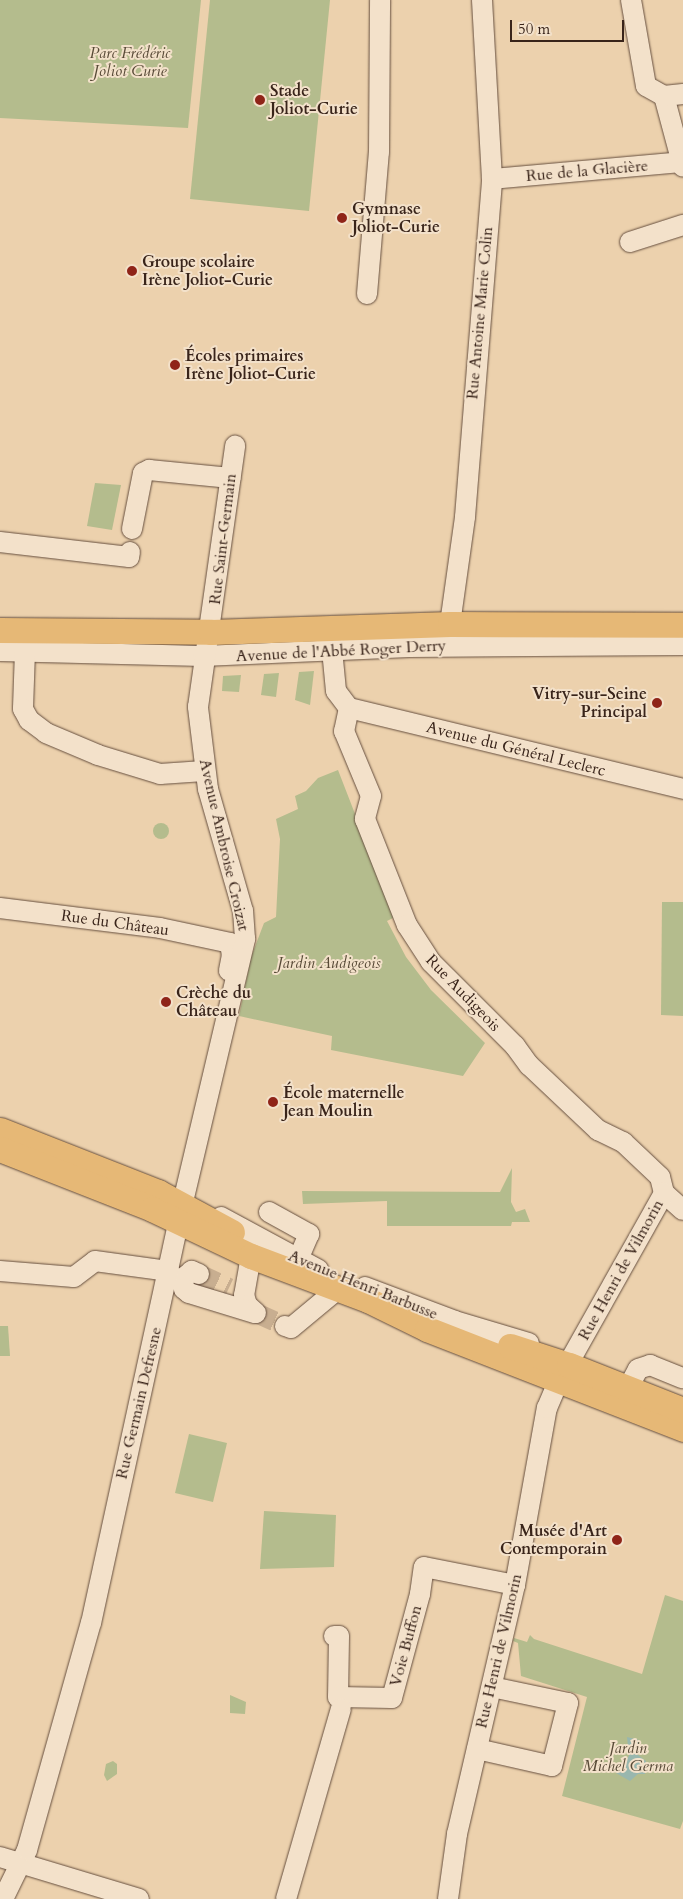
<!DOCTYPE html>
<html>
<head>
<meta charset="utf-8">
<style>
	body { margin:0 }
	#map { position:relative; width:683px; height:1899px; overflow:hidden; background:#ecd1ad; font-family:Cardo,serif }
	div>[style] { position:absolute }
	.green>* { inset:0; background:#b4bc8d }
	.round { border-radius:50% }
	.water>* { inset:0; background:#99b7ae }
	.minor-tunnel>* { height:20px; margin-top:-10px; transform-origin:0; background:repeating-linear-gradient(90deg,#c8ae90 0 20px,transparent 0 30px) }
	.roads { filter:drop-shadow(0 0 1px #664f3f) drop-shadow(0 0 1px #664f3f) }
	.minor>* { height:20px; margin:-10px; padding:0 10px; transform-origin:10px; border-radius:10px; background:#f3e1ca }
	.major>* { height:25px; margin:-12.5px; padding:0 12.5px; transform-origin:12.5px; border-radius:12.5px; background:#e6b876 }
	.dots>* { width:14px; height:14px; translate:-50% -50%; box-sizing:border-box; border:2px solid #f3e1ca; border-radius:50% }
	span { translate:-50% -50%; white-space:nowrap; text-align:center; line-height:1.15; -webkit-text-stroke:4px #f3e1ca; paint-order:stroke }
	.park-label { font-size:16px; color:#584a37; font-style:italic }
	.poi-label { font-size:16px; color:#39241a; font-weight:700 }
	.left { translate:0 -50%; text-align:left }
	.right { translate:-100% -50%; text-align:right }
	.street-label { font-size:16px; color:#39241a }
	.scale { position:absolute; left:510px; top:20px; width:114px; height:22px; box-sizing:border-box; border:2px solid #39241a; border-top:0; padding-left:6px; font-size:15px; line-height:18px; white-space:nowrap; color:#39241a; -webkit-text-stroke:4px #f3e1ca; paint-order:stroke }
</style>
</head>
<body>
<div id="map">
	<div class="green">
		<i style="clip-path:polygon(0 0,201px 0,188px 128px,0 118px)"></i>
		<i style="clip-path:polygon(210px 0,330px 0,309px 211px,190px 199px)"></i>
		<i style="clip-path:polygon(95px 483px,121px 485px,112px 530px,87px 526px)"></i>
		<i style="clip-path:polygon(314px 671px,310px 705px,295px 700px,299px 672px)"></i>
		<i style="clip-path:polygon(279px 673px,276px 697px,261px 695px,264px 674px)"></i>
		<i style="clip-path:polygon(241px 675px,239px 692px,222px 691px,223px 676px)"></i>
		<i style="clip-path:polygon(338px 770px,395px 917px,387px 921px,406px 957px,431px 990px,485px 1043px,463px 1076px,331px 1050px,332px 1036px,239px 1016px,251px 957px,264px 923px,276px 917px,280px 839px,276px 819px,298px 809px,295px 796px,306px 791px,318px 778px)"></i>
		<i class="round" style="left:153px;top:823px;width:16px;height:16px"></i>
		<i style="clip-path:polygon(662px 902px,683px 902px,683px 1016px,661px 1015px)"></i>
		<i style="clip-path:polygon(512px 1168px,511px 1202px,516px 1212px,525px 1209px,530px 1222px,512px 1222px,511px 1226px,387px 1226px,387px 1201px,303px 1204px,302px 1191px,500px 1192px)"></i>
		<i style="clip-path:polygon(0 1326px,8px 1326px,10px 1356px,0 1356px)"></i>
		<i style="clip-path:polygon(189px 1434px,227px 1443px,213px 1502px,175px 1493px)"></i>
		<i style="clip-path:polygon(264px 1511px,336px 1515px,334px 1567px,260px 1569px)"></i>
		<i style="clip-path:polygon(665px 1595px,683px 1601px,683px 1821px,680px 1829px,562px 1796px,587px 1697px,521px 1676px,518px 1643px,513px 1641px,514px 1638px,527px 1642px,530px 1635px,534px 1639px,642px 1674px)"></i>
		<i style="clip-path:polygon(230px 1695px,246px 1702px,245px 1714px,230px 1713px)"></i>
		<i style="clip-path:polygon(113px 1761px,117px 1764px,117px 1774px,107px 1781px,104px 1775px,106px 1764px)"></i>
	</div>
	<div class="water">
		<i style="clip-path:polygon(627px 1737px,639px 1740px,638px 1755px,646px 1761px,645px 1774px,638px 1774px,630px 1781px,616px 1773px,629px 1756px)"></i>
	</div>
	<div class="minor-tunnel">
		<i style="left:199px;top:1274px;width:33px;rotate:25deg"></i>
		<i style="left:256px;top:1313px;width:32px;rotate:24deg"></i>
	</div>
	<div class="roads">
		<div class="minor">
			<i style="left:631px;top:0;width:87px;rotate:80.1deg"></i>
			<i style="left:646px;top:86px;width:21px;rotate:29deg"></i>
			<i style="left:664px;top:96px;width:73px;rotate:75deg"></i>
			<i style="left:664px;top:96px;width:19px;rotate:-6deg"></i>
			<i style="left:492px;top:179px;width:191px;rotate:-5.1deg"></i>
			<i style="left:630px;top:242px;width:56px;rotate:-17.8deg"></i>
			<i style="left:367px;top:294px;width:143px;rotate:-85.2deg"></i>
			<i style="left:379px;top:152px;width:152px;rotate:-89.6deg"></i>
			<i style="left:132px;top:529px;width:57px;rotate:-78.9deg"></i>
			<i style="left:143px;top:473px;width:7px;rotate:-27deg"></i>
			<i style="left:149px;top:470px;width:82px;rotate:5.6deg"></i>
			<i style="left:0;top:542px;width:130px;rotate:6.6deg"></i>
			<i style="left:129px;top:557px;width:5px;rotate:-79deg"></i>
			<i style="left:450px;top:624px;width:108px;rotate:-82deg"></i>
			<i style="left:465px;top:517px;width:339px;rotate:-85.4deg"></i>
			<i style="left:492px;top:179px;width:179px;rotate:-93.2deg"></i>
			<i style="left:331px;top:639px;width:52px;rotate:84.5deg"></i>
			<i style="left:336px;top:691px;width:21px;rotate:53deg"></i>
			<i style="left:349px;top:708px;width:344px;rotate:13.6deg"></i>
			<i style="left:0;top:651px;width:203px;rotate:1.4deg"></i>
			<i style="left:203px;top:656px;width:206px;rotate:-2.5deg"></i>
			<i style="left:409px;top:647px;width:274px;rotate:-0.4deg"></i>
			<i style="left:25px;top:651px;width:58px;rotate:92deg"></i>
			<i style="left:23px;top:709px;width:13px;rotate:61deg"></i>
			<i style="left:29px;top:720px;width:21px;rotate:37deg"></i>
			<i style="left:46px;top:733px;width:56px;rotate:22.9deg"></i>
			<i style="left:98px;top:755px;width:65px;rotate:17deg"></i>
			<i style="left:160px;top:774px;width:44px;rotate:-3.9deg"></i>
			<i style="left:349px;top:708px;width:24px;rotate:102deg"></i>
			<i style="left:344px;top:731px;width:70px;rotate:67.4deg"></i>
			<i style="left:371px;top:796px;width:24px;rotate:105deg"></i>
			<i style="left:365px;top:819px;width:114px;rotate:68.4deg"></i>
			<i style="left:407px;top:925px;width:44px;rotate:57deg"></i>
			<i style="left:431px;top:962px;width:119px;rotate:45deg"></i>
			<i style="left:515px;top:1046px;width:24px;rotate:54deg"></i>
			<i style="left:529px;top:1065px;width:95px;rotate:43.3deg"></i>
			<i style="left:598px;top:1130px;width:28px;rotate:26deg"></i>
			<i style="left:623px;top:1142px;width:51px;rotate:43.4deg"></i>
			<i style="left:660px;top:1177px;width:16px;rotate:76deg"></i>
			<i style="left:664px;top:1193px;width:25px;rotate:42deg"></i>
			<i style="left:0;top:908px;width:161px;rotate:7.1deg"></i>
			<i style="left:160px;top:928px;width:72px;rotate:12.1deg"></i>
			<i style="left:230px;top:943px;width:12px;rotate:81deg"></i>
			<i style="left:232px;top:955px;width:16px;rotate:101deg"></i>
			<i style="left:269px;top:1212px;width:46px;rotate:28.8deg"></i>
			<i style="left:309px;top:1234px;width:40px;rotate:113.4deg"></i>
			<i style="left:221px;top:1217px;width:111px;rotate:28.4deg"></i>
			<i style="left:251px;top:1256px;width:40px;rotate:100deg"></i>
			<i style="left:244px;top:1295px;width:10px;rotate:73deg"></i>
			<i style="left:247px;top:1305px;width:12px;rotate:42deg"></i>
			<i style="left:0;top:1271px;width:74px;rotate:4.6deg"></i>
			<i style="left:74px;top:1277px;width:26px;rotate:-37deg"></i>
			<i style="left:95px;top:1261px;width:75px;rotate:7.7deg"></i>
			<i style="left:199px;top:1274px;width:8px;rotate:-157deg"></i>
			<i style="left:192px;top:1271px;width:11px;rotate:142deg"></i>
			<i style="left:183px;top:1278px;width:11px;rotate:85deg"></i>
			<i style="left:184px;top:1289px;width:6px;rotate:39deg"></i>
			<i style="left:189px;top:1293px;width:69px;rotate:16.9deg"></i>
			<i style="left:365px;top:1287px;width:96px;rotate:20.7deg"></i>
			<i style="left:455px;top:1321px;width:77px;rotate:16.6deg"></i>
			<i style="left:285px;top:1326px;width:6px;rotate:18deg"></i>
			<i style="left:291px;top:1328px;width:61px;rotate:-39.7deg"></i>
			<i style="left:628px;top:1388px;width:21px;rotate:-62deg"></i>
			<i style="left:638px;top:1369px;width:13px;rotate:-18deg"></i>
			<i style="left:650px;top:1365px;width:35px;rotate:22deg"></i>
			<i style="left:334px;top:1636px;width:5px"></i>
			<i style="left:339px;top:1636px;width:61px;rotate:90.9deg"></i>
			<i style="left:338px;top:1697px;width:54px;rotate:1.1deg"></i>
			<i style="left:392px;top:1698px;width:108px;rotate:-74.9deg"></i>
			<i style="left:420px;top:1594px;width:27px;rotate:-82deg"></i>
			<i style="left:424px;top:1567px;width:93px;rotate:11.2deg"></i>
			<i style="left:477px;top:1749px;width:77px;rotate:12.8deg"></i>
			<i style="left:552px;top:1766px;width:65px;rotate:-75.7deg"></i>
			<i style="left:568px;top:1703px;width:78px;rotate:-168.1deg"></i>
			<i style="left:0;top:1857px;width:145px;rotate:16.8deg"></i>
			<i style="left:3px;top:1899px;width:55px;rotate:-63.9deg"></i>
			<i style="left:27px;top:1850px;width:236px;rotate:-74.3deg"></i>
			<i style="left:91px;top:1623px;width:409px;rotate:-77.7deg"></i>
			<i style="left:178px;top:1223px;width:292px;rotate:-76.7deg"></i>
			<i style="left:245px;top:939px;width:28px;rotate:-94deg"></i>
			<i style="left:243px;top:911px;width:127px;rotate:-106deg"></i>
			<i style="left:208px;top:789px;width:83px;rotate:-97deg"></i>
			<i style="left:198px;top:707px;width:264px;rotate:-81.9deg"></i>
			<i style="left:286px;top:1899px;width:198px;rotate:-73.9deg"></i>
			<i style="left:448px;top:1899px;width:66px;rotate:-82.1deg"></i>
			<i style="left:457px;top:1834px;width:256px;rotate:-76.9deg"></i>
			<i style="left:515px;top:1585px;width:180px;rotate:-79.8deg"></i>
			<i style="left:547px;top:1408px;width:28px;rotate:-67deg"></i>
			<i style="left:558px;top:1382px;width:217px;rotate:-60.7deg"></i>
		</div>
		<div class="major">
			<i style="left:0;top:630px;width:211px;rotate:0.5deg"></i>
			<i style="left:211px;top:632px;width:239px;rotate:-1.9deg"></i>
			<i style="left:450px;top:624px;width:233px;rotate:0.2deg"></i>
			<i style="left:0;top:1130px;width:170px;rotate:21.4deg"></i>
			<i style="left:158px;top:1192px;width:84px;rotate:28.4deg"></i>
			<i style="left:0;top:1149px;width:163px;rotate:21.5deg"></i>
			<i style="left:152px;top:1209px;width:110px;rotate:25.4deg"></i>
			<i style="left:251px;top:1256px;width:125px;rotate:20.6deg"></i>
			<i style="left:368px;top:1300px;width:66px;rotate:26.2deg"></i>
			<i style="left:427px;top:1329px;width:275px;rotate:21.3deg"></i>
			<i style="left:510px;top:1346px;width:62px;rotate:17.9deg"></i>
			<i style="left:569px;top:1365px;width:123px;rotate:21.5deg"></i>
		</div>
	</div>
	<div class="dots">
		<i style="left:260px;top:100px;background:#8f2418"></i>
		<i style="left:342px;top:218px;background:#8f2418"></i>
		<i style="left:132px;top:271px;background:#8f2418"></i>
		<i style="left:175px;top:365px;background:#8f2418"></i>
		<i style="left:657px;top:703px;background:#8f2418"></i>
		<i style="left:166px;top:1002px;background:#8f2418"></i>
		<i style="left:273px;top:1102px;background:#8f2418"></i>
		<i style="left:617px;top:1540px;background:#8f2418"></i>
	</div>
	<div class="park-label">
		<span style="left:130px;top:62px">Parc Frédéric<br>Joliot Curie</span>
		<span style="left:329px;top:963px">Jardin Audigeois</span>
		<span style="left:628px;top:1757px">Jardin<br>Michel Germa</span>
	</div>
	<div class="poi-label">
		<span class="left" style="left:270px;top:100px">Stade<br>Joliot-Curie</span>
		<span class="left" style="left:352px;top:218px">Gymnase<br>Joliot-Curie</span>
		<span class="left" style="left:142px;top:271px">Groupe scolaire<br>Irène Joliot-Curie</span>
		<span class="left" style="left:185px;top:365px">Écoles primaires<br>Irène Joliot-Curie</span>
		<span class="right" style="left:647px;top:703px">Vitry-sur-Seine<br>Principal</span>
		<span class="left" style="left:176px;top:1002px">Crèche du<br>Château</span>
		<span class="left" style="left:283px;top:1102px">École maternelle<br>Jean Moulin</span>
		<span class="right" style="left:607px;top:1540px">Musée d'Art<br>Contemporain</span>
	</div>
	<div class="street-label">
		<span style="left:587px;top:171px;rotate:-5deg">Rue de la Glacière</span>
		<span style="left:480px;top:313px;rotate:-85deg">Rue Antoine Marie Colin</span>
		<span style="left:223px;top:539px;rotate:-83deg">Rue Saint-Germain</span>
		<span style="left:341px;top:651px;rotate:-3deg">Avenue de l'Abbé Roger Derry</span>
		<span style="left:516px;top:749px;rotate:14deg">Avenue du Général Leclerc</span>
		<span style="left:224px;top:845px;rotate:77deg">Avenue Ambroise Croizat</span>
		<span style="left:115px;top:923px;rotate:8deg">Rue du Château</span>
		<span style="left:463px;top:993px;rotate:46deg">Rue Audigeois</span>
		<span style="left:621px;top:1270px;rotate:-61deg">Rue Henri de Vilmorin</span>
		<span style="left:363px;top:1285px;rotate:22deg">Avenue Henri Barbusse</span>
		<span style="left:139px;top:1403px;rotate:-77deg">Rue Germain Defresne</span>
		<span style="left:406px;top:1646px;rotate:-75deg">Voie Buffon</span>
		<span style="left:499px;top:1651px;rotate:-77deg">Rue Henri de Vilmorin</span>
	</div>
	<div class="scale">50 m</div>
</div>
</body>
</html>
